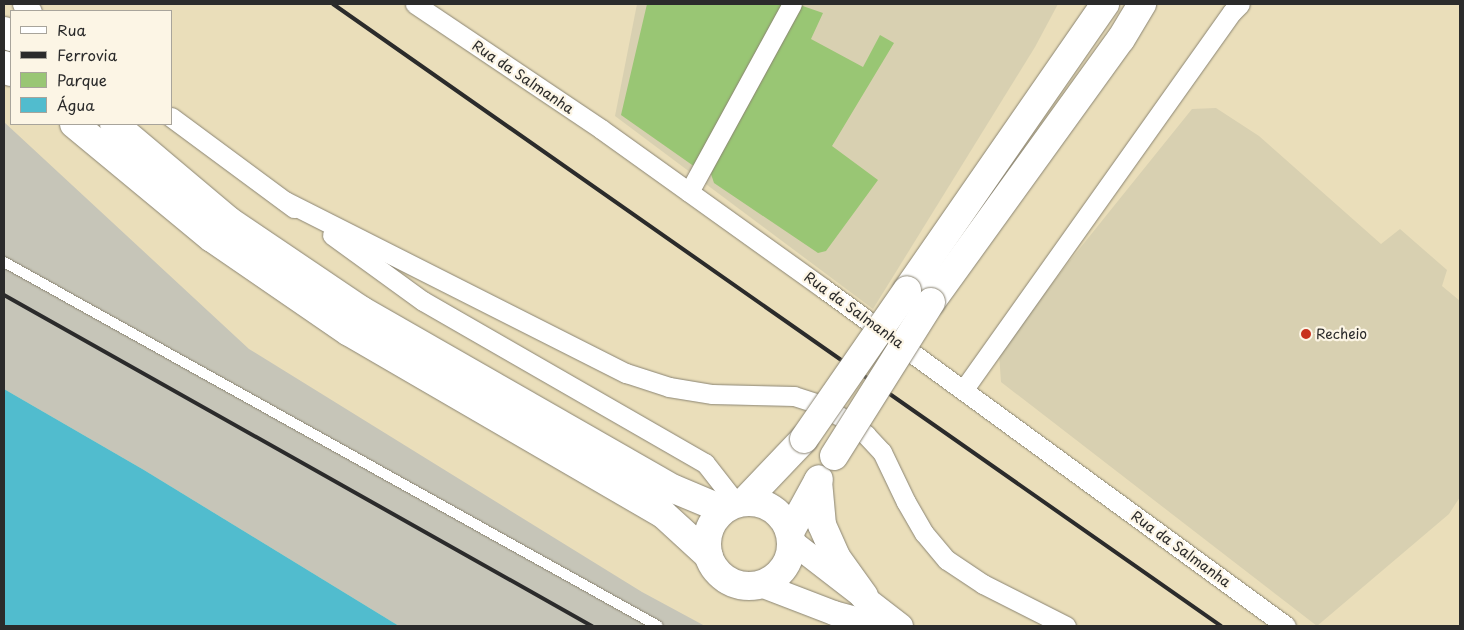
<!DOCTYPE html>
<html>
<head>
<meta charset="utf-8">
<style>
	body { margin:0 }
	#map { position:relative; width:1464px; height:630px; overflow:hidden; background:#eadeba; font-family:"Playpen Sans",sans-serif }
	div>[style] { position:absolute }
	.built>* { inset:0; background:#d8d0b1 }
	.industrial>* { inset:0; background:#c6c5b8 }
	.green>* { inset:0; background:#99c674 }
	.water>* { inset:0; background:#51bcce }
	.roads { filter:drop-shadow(0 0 1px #8a8472) drop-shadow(0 0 1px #8a8472) }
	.service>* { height:10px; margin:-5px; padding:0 5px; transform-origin:5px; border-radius:5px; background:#fff }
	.minor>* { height:19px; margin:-9.5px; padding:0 9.5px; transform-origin:9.5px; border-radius:9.5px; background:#fff }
	.tertiary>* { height:24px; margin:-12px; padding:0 12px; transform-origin:12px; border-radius:12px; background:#fff }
	.secondary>* { height:28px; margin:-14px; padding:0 14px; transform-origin:14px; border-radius:14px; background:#fff }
	.secondary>.ring { margin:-14px; padding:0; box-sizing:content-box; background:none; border:28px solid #fff; border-radius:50% }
	.motorway>* { height:28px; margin:-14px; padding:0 14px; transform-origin:14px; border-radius:14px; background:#fff }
	.rail>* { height:4px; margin:-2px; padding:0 2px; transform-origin:2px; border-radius:2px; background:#2b2b2b }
	.bridges { filter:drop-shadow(0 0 1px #8a8472) drop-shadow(0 0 1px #8a8472) }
	.motorway-bridge>* { height:28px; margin:-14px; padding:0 14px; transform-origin:14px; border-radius:14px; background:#fff }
	.dots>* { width:14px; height:14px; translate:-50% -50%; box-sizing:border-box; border:2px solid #fcf5e5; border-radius:50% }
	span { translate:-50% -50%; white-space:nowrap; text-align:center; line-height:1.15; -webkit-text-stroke:4.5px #fcf5e5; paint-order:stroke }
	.street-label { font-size:14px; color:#2b2b2b }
	.poi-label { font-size:14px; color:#2b2b2b }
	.left { translate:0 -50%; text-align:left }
	.frame { position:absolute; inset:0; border:5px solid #2b2b2b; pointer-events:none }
	.legend { position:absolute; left:10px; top:10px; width:162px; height:115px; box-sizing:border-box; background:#fcf5e5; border:1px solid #a8a49b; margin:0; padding:6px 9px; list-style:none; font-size:15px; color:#2b2b2b }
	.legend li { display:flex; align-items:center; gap:10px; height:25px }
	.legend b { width:25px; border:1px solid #a8a49b }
</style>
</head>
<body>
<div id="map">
	<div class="built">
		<i style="clip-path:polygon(637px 4px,1058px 4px,1035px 47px,873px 309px,615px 116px)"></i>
		<i style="clip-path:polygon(1216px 108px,1259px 136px,1381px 244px,1400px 229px,1447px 270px,1442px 286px,1460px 301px,1460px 497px,1449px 514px,1317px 626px,1001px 382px,999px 353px,1068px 263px,1192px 109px)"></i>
	</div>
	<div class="industrial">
		<i style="clip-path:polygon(4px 122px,249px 349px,642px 592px,705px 626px,399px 626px,144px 470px,4px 389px)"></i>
	</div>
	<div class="green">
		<i style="clip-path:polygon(647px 4px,797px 4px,823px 13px,811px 39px,863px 67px,880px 35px,894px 43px,832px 146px,878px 180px,826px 251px,818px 253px,714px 183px,711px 174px,713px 169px,698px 162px,695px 167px,621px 115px)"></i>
	</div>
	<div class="water">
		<i style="clip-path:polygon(4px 389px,144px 470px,399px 626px,4px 626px)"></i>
	</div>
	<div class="roads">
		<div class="service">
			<i style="left:4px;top:262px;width:748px;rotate:29.1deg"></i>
		</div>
		<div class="minor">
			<i style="left:22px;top:4px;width:12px;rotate:35deg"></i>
			<i style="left:415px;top:4px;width:224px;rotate:33.9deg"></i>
			<i style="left:601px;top:129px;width:273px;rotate:35.6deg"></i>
			<i style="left:823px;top:288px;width:573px;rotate:36.13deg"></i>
			<i style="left:171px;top:117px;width:153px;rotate:36.5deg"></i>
			<i style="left:689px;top:192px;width:214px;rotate:-61.3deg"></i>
			<i style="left:285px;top:201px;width:382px;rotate:26.8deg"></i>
			<i style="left:626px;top:373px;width:45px;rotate:18deg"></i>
			<i style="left:669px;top:387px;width:44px;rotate:9.2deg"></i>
			<i style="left:712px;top:394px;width:82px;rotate:1.4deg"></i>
			<i style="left:794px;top:396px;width:22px;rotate:18deg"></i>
			<i style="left:815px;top:403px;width:32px;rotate:28deg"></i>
			<i style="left:843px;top:418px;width:29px;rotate:36deg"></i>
			<i style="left:866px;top:435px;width:23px;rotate:47deg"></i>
			<i style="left:882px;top:452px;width:55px;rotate:64.4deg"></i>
			<i style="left:906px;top:502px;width:36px;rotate:60deg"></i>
			<i style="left:924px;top:533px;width:35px;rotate:50deg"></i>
			<i style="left:947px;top:560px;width:43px;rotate:33.7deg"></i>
			<i style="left:983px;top:584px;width:93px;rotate:26.8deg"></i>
			<i style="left:332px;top:235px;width:112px;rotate:36deg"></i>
			<i style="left:423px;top:301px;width:325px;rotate:29.9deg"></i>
			<i style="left:705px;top:463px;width:52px;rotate:52deg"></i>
			<i style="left:964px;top:389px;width:463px;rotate:-54.6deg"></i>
			<i style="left:1232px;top:12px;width:11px;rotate:-45deg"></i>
		</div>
		<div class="tertiary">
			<i style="left:791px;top:541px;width:139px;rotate:37.7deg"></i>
			<i style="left:761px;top:585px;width:78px;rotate:21deg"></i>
			<i style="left:834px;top:613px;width:50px;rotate:15.2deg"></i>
		</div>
		<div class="secondary">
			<i style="left:4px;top:31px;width:9px;rotate:41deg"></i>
			<i style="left:4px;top:65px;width:10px;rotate:45deg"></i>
			<i style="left:74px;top:124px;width:179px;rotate:39.6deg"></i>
			<i style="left:212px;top:238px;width:166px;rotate:34.5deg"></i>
			<i style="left:349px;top:332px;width:363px;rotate:30.1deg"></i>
			<i style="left:663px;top:514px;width:62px;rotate:42.4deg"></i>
			<i style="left:114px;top:124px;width:150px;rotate:40.1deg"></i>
			<i style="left:229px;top:221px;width:159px;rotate:34deg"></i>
			<i style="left:361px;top:310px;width:361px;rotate:29.8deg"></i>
			<i style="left:674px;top:489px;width:54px;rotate:22.8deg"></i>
			<i class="ring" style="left:707px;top:502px;width:56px;height:56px"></i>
		</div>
		<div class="motorway">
			<i style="left:907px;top:290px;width:348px;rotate:-55.3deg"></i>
			<i style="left:931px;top:302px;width:324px;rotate:-54.2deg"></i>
			<i style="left:1121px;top:39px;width:41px;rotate:-59deg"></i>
			<i style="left:818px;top:481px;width:44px;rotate:84.8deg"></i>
			<i style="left:822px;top:525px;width:35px;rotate:66deg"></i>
			<i style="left:836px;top:557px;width:48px;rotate:54.3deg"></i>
			<i style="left:744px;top:502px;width:87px;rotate:-46.4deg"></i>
			<i style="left:790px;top:532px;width:60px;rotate:-61.3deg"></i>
		</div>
	</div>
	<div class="rail">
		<i style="left:333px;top:4px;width:1084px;rotate:35.01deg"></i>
		<i style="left:4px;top:295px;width:675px;rotate:29.38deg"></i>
	</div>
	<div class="bridges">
		<div class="motorway-bridge">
			<i style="left:804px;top:439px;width:181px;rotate:-55.3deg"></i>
			<i style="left:834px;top:456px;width:182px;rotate:-57.8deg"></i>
		</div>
	</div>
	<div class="dots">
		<i style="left:1306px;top:334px;background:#c8321e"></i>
	</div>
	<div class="street-label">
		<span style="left:523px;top:77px;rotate:34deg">Rua da Salmanha</span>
		<span style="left:854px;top:310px;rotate:36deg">Rua da Salmanha</span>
		<span style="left:1181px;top:549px;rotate:36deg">Rua da Salmanha</span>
	</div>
	<div class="poi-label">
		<span class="left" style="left:1316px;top:334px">Recheio</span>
	</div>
	<div class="frame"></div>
	<ul class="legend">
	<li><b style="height:6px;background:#fff"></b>Rua</li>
	<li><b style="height:6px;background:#2b2b2b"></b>Ferrovia</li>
	<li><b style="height:14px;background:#99c674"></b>Parque</li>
	<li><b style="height:14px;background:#51bcce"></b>Água</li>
	</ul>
</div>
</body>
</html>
